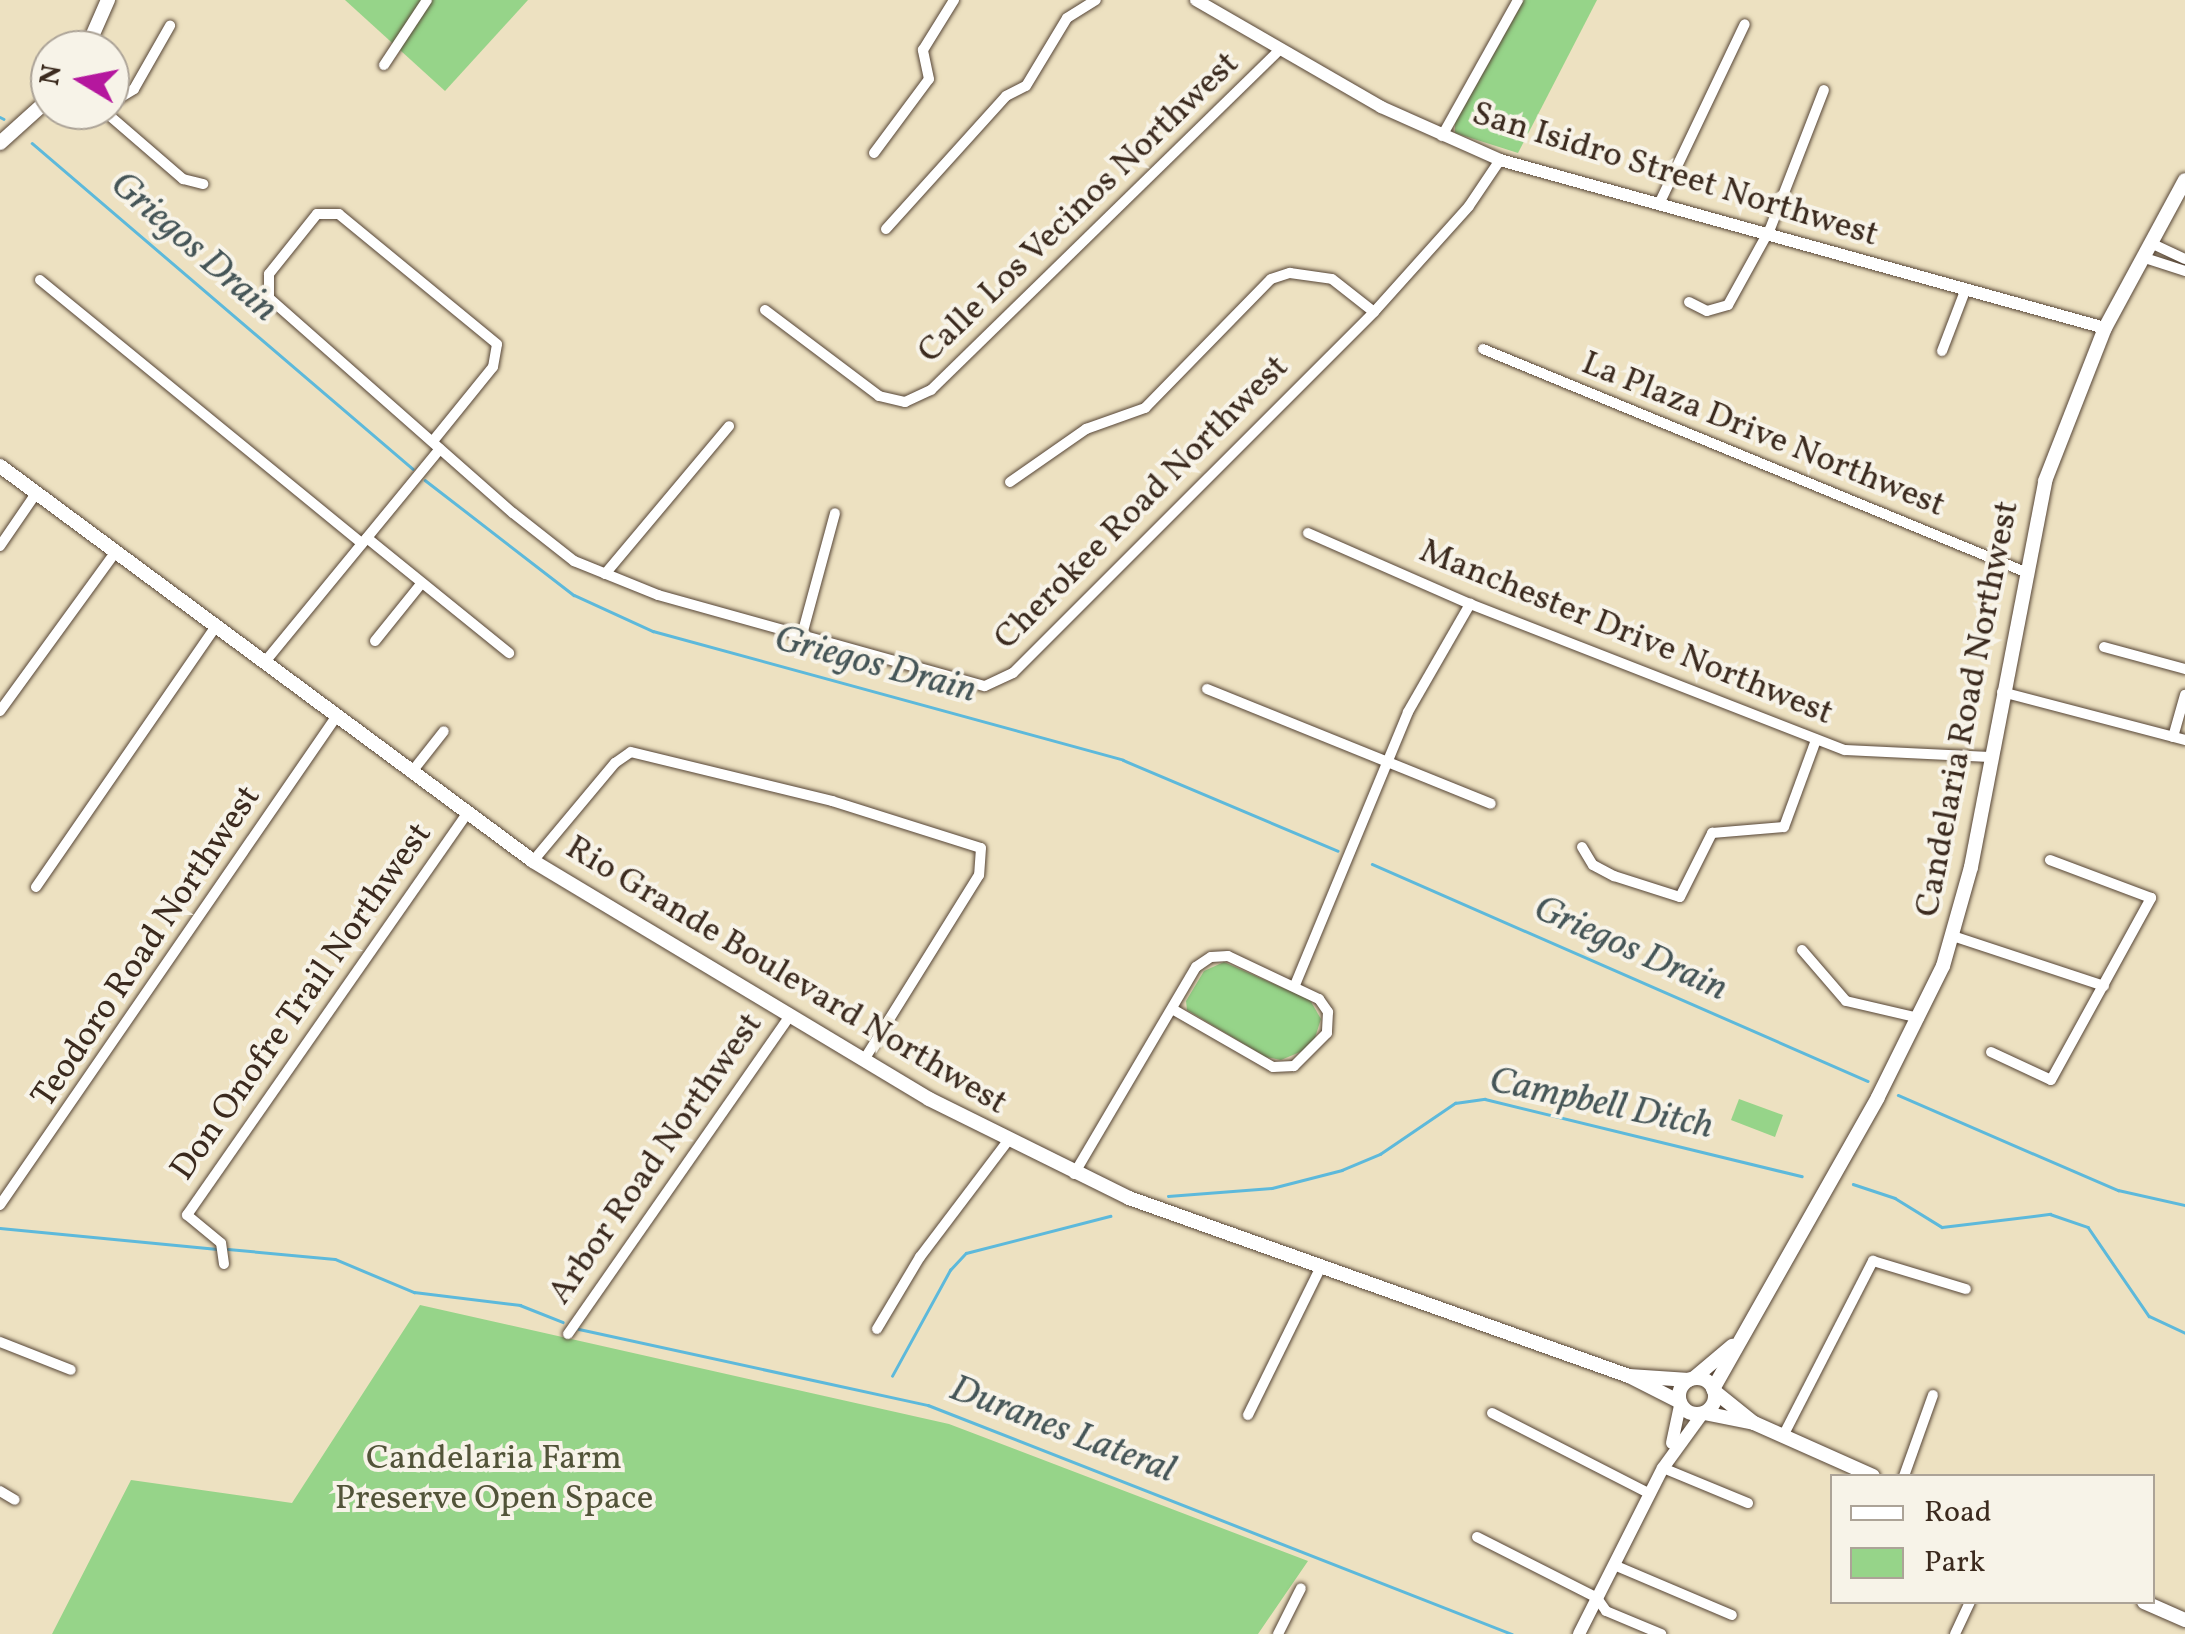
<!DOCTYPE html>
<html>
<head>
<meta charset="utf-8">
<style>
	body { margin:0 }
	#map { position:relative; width:2185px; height:1634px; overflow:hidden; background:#ede1c1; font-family:Vollkorn,serif }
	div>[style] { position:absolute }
	.green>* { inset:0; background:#96d489 }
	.stream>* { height:2.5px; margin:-1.25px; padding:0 1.25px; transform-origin:1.25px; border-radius:1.25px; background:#5db9db }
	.roads { filter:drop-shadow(0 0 2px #564536) drop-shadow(0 0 2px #564536) }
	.minor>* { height:10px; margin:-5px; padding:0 5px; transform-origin:5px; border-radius:5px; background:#fff }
	.tertiary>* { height:12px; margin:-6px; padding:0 6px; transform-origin:6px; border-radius:6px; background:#fff }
	.secondary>* { height:14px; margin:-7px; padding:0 7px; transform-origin:7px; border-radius:7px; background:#fff }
	.secondary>.ring { margin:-7px; padding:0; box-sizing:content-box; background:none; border:14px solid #fff; border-radius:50% }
	span { translate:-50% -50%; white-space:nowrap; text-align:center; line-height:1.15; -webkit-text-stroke:8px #f7f3e8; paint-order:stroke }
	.street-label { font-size:35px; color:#3b2a1e }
	.park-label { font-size:35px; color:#525439 }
	.water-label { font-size:38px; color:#455557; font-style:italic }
	.legend { position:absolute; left:1830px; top:1474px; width:325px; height:130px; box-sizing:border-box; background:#f7f3e8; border:2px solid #aca397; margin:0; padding:12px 18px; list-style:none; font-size:30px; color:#3b2a1e }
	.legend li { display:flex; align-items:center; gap:20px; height:50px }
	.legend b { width:50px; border:2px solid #aca397 }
	.north { position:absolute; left:30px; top:30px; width:100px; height:100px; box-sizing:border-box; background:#f7f3e8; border:2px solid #aca397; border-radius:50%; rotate:280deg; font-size:28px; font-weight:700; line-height:40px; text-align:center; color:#3b2a1e }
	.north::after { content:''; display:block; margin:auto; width:35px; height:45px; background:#b5179e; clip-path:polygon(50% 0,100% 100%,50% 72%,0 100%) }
</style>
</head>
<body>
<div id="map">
	<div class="green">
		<i style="clip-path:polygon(345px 0,528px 0,445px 91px)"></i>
		<i style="clip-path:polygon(1524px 0,1597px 0,1518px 153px,1455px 133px,1455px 123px)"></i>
		<i style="clip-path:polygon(1224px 962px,1310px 1000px,1321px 1019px,1312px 1047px,1281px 1060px,1266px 1057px,1187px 1010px,1186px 1001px,1204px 971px)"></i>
		<i style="clip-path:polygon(1739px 1099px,1783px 1115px,1775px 1137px,1731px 1120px)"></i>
		<i style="clip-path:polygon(420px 1305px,949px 1424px,1308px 1561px,1258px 1634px,52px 1634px,131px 1480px,292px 1503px)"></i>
	</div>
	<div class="stream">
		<i style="left:0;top:117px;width:4px;rotate:27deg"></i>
		<i style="left:32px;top:143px;width:501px;rotate:40.55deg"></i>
		<i style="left:425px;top:480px;width:188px;rotate:37.7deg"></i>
		<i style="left:574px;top:595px;width:87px;rotate:24.5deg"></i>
		<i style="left:653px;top:631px;width:487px;rotate:15.3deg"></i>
		<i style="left:1123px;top:760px;width:233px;rotate:22.9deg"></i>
		<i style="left:1372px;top:864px;width:541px;rotate:23.63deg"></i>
		<i style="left:1898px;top:1095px;width:240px;rotate:23.4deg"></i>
		<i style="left:2118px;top:1190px;width:69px;rotate:12.6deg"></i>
		<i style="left:1853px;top:1184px;width:44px;rotate:18.4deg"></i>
		<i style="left:1895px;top:1198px;width:55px;rotate:31.7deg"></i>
		<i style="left:1942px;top:1227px;width:109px;rotate:-6.9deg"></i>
		<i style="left:2050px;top:1214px;width:40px;rotate:18.9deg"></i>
		<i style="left:2088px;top:1227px;width:108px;rotate:55.6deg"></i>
		<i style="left:2149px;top:1316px;width:40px;rotate:25deg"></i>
		<i style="left:1168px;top:1196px;width:104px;rotate:-4.4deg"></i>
		<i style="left:1272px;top:1188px;width:72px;rotate:-14.4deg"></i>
		<i style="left:1342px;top:1170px;width:41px;rotate:-22.8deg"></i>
		<i style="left:1380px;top:1154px;width:91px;rotate:-34.2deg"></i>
		<i style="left:1455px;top:1103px;width:30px;rotate:-8deg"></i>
		<i style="left:1485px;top:1099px;width:326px;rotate:13.7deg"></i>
		<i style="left:0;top:1228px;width:218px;rotate:5.5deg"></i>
		<i style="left:228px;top:1249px;width:107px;rotate:5.3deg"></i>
		<i style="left:335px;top:1259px;width:86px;rotate:22.7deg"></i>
		<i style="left:414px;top:1292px;width:107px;rotate:7deg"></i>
		<i style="left:520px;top:1305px;width:46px;rotate:21.6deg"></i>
		<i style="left:579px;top:1329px;width:357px;rotate:12.3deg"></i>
		<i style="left:928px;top:1405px;width:627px;rotate:21.41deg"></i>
		<i style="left:892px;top:1376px;width:121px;rotate:-61.3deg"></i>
		<i style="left:950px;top:1270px;width:23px;rotate:-47deg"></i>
		<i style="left:966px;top:1253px;width:149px;rotate:-14.4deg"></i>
	</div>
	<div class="roads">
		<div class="minor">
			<i style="left:384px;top:65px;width:78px;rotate:-56.5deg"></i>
			<i style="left:110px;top:96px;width:7px;rotate:34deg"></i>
			<i style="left:116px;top:100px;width:21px;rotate:-31deg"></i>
			<i style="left:134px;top:89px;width:73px;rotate:-60.3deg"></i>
			<i style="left:103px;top:110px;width:106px;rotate:40.8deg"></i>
			<i style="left:183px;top:179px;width:21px;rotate:14deg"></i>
			<i style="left:1442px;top:136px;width:156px;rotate:-60.8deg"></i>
			<i style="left:874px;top:153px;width:92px;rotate:-53.4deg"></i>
			<i style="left:929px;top:79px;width:30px;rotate:-102deg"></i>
			<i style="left:923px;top:50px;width:59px;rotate:-58.2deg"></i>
			<i style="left:1659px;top:204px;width:199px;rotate:-64.5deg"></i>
			<i style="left:886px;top:229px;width:179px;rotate:-47.9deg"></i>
			<i style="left:1006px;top:96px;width:22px;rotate:-27deg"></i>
			<i style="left:1026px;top:86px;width:79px;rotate:-58.9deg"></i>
			<i style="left:1067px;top:18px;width:34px;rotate:-32deg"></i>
			<i style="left:2155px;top:245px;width:33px;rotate:25deg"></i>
			<i style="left:2148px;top:259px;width:39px;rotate:18deg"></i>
			<i style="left:40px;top:280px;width:416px;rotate:39.3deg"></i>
			<i style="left:1689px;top:302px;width:20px;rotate:27deg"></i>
			<i style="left:1707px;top:311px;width:22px;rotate:-16deg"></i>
			<i style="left:1728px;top:305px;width:87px;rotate:-61.1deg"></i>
			<i style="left:1770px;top:229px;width:149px;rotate:-68.8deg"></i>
			<i style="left:765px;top:310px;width:143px;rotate:37deg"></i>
			<i style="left:879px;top:396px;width:27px;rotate:13deg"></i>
			<i style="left:905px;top:402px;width:29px;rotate:-25deg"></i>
			<i style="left:931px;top:390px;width:484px;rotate:-44.3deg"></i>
			<i style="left:1483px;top:349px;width:584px;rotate:22.35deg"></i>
			<i style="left:1942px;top:351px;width:64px;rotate:-69deg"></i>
			<i style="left:433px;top:441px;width:95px;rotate:-51deg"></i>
			<i style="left:493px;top:367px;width:23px;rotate:-80deg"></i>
			<i style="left:497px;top:344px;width:205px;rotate:-140.6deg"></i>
			<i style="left:339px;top:214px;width:22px;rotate:180deg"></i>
			<i style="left:317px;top:214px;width:77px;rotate:128.7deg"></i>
			<i style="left:269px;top:274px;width:24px;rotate:90deg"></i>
			<i style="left:269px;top:298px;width:325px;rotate:41.4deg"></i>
			<i style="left:513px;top:513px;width:78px;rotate:38.2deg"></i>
			<i style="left:574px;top:561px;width:91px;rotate:22deg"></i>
			<i style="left:658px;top:595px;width:339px;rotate:15.6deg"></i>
			<i style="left:985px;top:686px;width:31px;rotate:-25deg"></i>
			<i style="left:1013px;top:673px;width:511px;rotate:-45deg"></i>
			<i style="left:1374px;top:312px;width:142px;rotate:-48.1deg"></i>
			<i style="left:1469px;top:206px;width:55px;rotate:-56deg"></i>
			<i style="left:1010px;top:482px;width:93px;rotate:-34.9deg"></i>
			<i style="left:1086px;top:429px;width:63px;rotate:-19.6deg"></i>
			<i style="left:1145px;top:408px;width:180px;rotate:-45.7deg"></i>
			<i style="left:1271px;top:279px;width:20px;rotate:-18deg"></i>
			<i style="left:1290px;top:273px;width:42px;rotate:8.1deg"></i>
			<i style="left:1332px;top:279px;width:53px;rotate:38.2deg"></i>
			<i style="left:1308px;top:533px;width:177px;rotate:23.7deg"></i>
			<i style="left:1470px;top:604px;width:402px;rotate:21.3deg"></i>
			<i style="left:1845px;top:750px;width:145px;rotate:2.8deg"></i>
			<i style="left:367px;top:538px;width:183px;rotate:39deg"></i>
			<i style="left:0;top:546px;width:65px;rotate:-55.6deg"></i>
			<i style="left:605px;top:574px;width:193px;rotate:-50deg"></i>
			<i style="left:803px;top:631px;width:122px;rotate:-74.8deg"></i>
			<i style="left:375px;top:641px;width:73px;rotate:-51.1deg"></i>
			<i style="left:2104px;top:647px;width:84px;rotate:15.2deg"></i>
			<i style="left:264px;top:663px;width:277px;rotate:-50.6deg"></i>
			<i style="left:1207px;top:689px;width:306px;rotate:22deg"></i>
			<i style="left:2002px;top:692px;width:189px;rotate:14.7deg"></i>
			<i style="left:0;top:711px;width:195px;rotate:-54deg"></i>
			<i style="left:2173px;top:737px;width:44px;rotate:-74.1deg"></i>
			<i style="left:411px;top:773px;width:53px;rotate:-51.8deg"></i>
			<i style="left:1582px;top:847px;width:21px;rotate:59deg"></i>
			<i style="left:1593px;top:865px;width:24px;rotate:28deg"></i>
			<i style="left:1614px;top:876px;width:69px;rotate:17.7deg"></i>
			<i style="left:1680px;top:897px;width:72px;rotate:-63.4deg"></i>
			<i style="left:1712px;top:833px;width:72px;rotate:-4.8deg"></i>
			<i style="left:1784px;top:827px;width:93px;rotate:-69.8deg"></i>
			<i style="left:533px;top:861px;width:128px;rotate:-50.1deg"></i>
			<i style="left:615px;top:763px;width:19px;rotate:-35deg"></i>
			<i style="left:631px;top:752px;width:207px;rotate:13.7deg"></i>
			<i style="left:832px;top:801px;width:156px;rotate:17.5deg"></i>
			<i style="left:981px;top:848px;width:27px;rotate:94deg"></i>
			<i style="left:979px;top:875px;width:218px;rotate:121.9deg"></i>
			<i style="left:36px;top:887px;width:317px;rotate:-55.4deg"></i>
			<i style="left:1953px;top:936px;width:159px;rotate:18.3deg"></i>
			<i style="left:1802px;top:950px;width:67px;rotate:49.2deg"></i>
			<i style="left:1846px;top:1001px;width:75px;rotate:13.1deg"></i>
			<i style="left:1295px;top:985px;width:295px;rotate:-67.5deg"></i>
			<i style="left:1408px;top:712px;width:125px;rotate:-60.1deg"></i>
			<i style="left:1991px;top:1052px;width:66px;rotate:25deg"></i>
			<i style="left:2051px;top:1080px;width:208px;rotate:-61.2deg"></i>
			<i style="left:2151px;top:898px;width:108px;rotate:-159.4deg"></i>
			<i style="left:1074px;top:1174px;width:240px;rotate:-59.5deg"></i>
			<i style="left:1196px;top:967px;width:18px;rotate:-34deg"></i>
			<i style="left:1211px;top:957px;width:17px;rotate:-3deg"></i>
			<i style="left:1228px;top:956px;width:101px;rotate:25.3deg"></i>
			<i style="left:1319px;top:999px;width:16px;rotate:55deg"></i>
			<i style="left:1328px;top:1012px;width:21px;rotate:93deg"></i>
			<i style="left:1327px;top:1033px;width:47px;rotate:135deg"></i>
			<i style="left:1294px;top:1066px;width:21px;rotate:177deg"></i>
			<i style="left:1273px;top:1067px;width:116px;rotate:-150.1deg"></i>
			<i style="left:0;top:1205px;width:592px;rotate:-55.45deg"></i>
			<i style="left:224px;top:1264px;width:21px;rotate:-98deg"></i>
			<i style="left:221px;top:1243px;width:44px;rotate:-140.5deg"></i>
			<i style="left:187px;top:1215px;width:488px;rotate:-55.1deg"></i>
			<i style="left:877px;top:1329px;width:84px;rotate:-59.2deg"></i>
			<i style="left:920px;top:1257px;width:144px;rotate:-52.9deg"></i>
			<i style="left:568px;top:1334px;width:388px;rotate:-55.1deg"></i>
			<i style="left:0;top:1342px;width:76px;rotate:21.5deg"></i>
			<i style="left:1492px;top:1413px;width:178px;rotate:27.1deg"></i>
			<i style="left:1248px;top:1415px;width:161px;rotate:-63.8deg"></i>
			<i style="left:1783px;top:1436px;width:197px;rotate:-62.8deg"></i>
			<i style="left:1873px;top:1261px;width:97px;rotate:16.8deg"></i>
			<i style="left:1663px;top:1468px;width:92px;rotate:22.4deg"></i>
			<i style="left:1904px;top:1476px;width:86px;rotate:-70.3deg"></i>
			<i style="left:0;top:1491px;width:17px;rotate:31deg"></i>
			<i style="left:1477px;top:1537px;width:135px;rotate:26.9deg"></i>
			<i style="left:1597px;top:1598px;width:16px;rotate:55deg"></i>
			<i style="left:1606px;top:1611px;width:60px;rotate:22.7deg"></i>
			<i style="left:1614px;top:1565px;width:128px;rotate:23deg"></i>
			<i style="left:1278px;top:1634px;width:51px;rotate:-63.4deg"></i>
			<i style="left:1955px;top:1634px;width:35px;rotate:-65deg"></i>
		</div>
		<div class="tertiary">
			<i style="left:1196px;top:0;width:214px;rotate:30deg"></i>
			<i style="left:1381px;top:107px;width:130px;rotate:24deg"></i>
			<i style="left:1500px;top:160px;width:628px;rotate:15.52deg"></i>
			<i style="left:1672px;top:1443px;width:40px;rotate:-78deg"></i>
			<i style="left:1579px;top:1634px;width:186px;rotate:-63.2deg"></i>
			<i style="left:1663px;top:1468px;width:68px;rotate:-54deg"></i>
		</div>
		<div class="secondary">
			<i style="left:86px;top:50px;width:55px;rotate:-66.3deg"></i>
			<i style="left:0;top:143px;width:67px;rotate:-42deg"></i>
			<i style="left:0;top:466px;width:663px;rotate:36.54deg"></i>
			<i style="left:533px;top:861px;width:462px;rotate:31deg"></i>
			<i style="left:929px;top:1099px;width:223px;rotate:26.3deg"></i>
			<i style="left:1129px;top:1198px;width:531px;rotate:19.6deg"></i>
			<i style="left:1629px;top:1376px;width:57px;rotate:27deg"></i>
			<i style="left:1629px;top:1376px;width:60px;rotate:3.8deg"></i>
			<i class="ring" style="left:1679px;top:1378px;width:22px;height:22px"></i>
			<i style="left:1694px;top:1378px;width:50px;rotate:-40.1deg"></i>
			<i style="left:1713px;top:1389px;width:335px;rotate:-60.5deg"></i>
			<i style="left:1878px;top:1097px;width:146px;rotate:-63.6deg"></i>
			<i style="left:1943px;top:966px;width:103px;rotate:-74.2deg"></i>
			<i style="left:1971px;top:867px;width:393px;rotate:-79.1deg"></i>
			<i style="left:2045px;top:481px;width:164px;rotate:-68.6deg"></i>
			<i style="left:2105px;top:328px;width:168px;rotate:-61.6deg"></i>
			<i style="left:1714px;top:1391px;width:51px;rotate:38.7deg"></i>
			<i style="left:1704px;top:1413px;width:51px;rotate:11.3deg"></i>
			<i style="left:1754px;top:1423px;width:130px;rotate:24deg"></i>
			<i style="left:2144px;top:1602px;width:45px;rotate:23.7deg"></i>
		</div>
	</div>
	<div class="street-label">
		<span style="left:1675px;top:175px;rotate:17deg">San Isidro Street Northwest</span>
		<span style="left:1079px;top:208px;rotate:-44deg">Calle Los Vecinos Northwest</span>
		<span style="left:1763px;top:435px;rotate:22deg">La Plaza Drive Northwest</span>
		<span style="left:1142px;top:503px;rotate:-45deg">Cherokee Road Northwest</span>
		<span style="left:1626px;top:633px;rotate:22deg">Manchester Drive Northwest</span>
		<span style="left:1968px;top:709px;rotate:-79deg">Candelaria Road Northwest</span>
		<span style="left:147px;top:947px;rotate:-56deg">Teodoro Road Northwest</span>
		<span style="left:786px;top:976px;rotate:31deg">Rio Grande Boulevard Northwest</span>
		<span style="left:302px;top:1002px;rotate:-55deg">Don Onofre Trail Northwest</span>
		<span style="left:656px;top:1159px;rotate:-55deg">Arbor Road Northwest</span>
	</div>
	<div class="park-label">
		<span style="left:494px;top:1479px">Candelaria Farm<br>Preserve Open Space</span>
	</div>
	<div class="water-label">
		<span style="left:193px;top:248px;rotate:41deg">Griegos Drain</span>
		<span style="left:875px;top:666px;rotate:15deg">Griegos Drain</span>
		<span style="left:1630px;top:950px;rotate:24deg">Griegos Drain</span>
		<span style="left:1601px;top:1105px;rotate:12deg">Campbell Ditch</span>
		<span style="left:1062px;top:1431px;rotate:21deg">Duranes Lateral</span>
	</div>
	<ul class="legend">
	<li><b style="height:12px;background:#fff"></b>Road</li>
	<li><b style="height:28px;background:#96d489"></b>Park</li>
	</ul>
	<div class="north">N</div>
</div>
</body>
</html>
